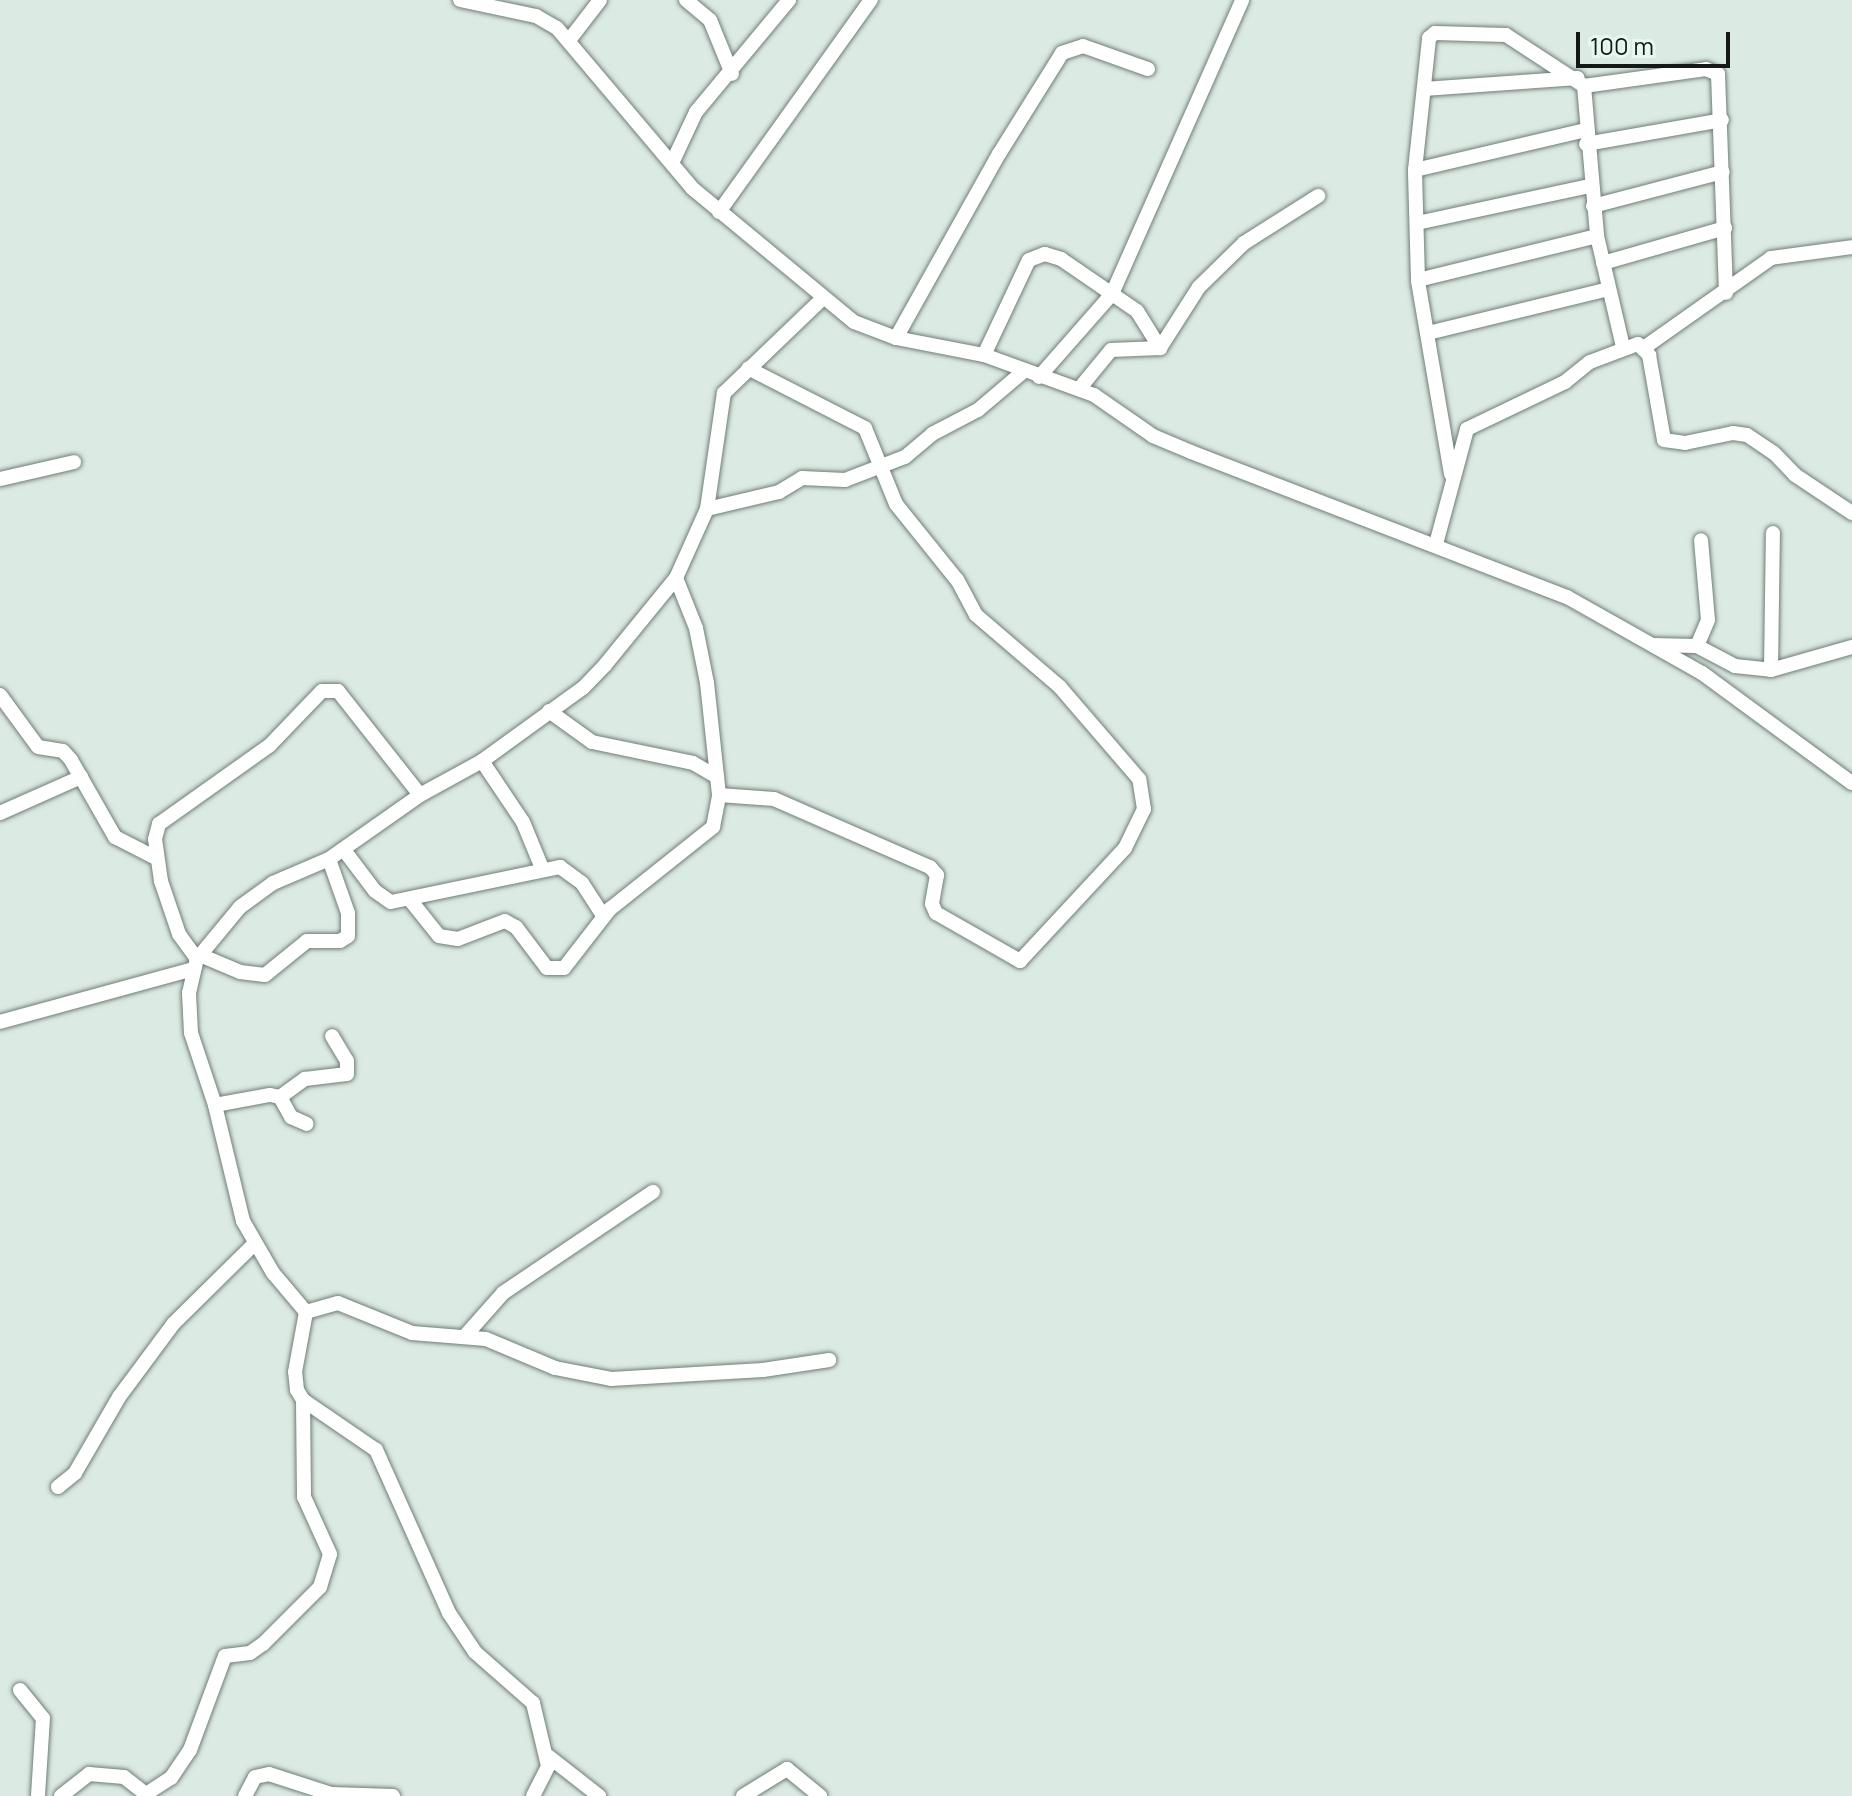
<!DOCTYPE html>
<html>
<head>
<meta charset="utf-8">
<style>
	body { margin:0 }
	#map { position:relative; width:1852px; height:1796px; overflow:hidden; background:#dbeae2; font-family:Manrope,sans-serif }
	div>[style] { position:absolute }
	.roads { filter:drop-shadow(0 0 2px #707e76) drop-shadow(0 0 2px #707e76) }
	.minor>* { height:14px; margin:-7px; padding:0 7px; transform-origin:7px; border-radius:7px; background:#fff }
	span { translate:-50% -50%; white-space:nowrap; text-align:center; line-height:1.15; -webkit-text-stroke:8px #e8f8ef; paint-order:stroke }
	.scale { position:absolute; left:1576px; top:32px; width:154px; height:36px; box-sizing:border-box; border:4px solid #141916; border-top:0; padding-left:10px; font-size:24px; line-height:28px; white-space:nowrap; color:#141916; -webkit-text-stroke:6px #e8f8ef; paint-order:stroke }
</style>
</head>
<body>
<div id="map">
	<div class="roads">
		<div class="minor">
			<i style="left:460px;top:0;width:78px;rotate:11.9deg"></i>
			<i style="left:536px;top:16px;width:24px;rotate:30deg"></i>
			<i style="left:557px;top:28px;width:209px;rotate:49.8deg"></i>
			<i style="left:692px;top:188px;width:210px;rotate:39.6deg"></i>
			<i style="left:854px;top:322px;width:45px;rotate:20.9deg"></i>
			<i style="left:896px;top:338px;width:90px;rotate:10.9deg"></i>
			<i style="left:984px;top:355px;width:117px;rotate:20deg"></i>
			<i style="left:1094px;top:395px;width:72px;rotate:34.8deg"></i>
			<i style="left:1153px;top:436px;width:41px;rotate:22.8deg"></i>
			<i style="left:1191px;top:452px;width:403px;rotate:21.1deg"></i>
			<i style="left:1567px;top:597px;width:155px;rotate:29.4deg"></i>
			<i style="left:1702px;top:673px;width:186px;rotate:36.3deg"></i>
			<i style="left:686px;top:0;width:31px;rotate:40deg"></i>
			<i style="left:710px;top:20px;width:58px;rotate:67.8deg"></i>
			<i style="left:570px;top:39px;width:49px;rotate:-52.4deg"></i>
			<i style="left:1584px;top:86px;width:123px;rotate:-7.9deg"></i>
			<i style="left:1706px;top:69px;width:13px;rotate:23deg"></i>
			<i style="left:1718px;top:74px;width:219px;rotate:87.9deg"></i>
			<i style="left:1424px;top:89px;width:154px;rotate:-4.1deg"></i>
			<i style="left:1586px;top:144px;width:138px;rotate:-10deg"></i>
			<i style="left:673px;top:161px;width:54px;rotate:-64.9deg"></i>
			<i style="left:696px;top:112px;width:146px;rotate:-50.3deg"></i>
			<i style="left:1415px;top:170px;width:176px;rotate:-13.2deg"></i>
			<i style="left:1593px;top:206px;width:134px;rotate:-14.7deg"></i>
			<i style="left:719px;top:212px;width:261px;rotate:-54.4deg"></i>
			<i style="left:1417px;top:223px;width:177px;rotate:-12.1deg"></i>
			<i style="left:1603px;top:263px;width:127px;rotate:-16deg"></i>
			<i style="left:1418px;top:280px;width:184px;rotate:-13.8deg"></i>
			<i style="left:1428px;top:333px;width:186px;rotate:-13.7deg"></i>
			<i style="left:896px;top:338px;width:211px;rotate:-60.8deg"></i>
			<i style="left:999px;top:154px;width:119px;rotate:-58deg"></i>
			<i style="left:1062px;top:53px;width:22px;rotate:-18deg"></i>
			<i style="left:1083px;top:46px;width:69px;rotate:19.5deg"></i>
			<i style="left:1645px;top:347px;width:154px;rotate:-35.2deg"></i>
			<i style="left:1771px;top:258px;width:82px;rotate:-7.7deg"></i>
			<i style="left:984px;top:355px;width:105px;rotate:-64.7deg"></i>
			<i style="left:1029px;top:260px;width:17px;rotate:-21deg"></i>
			<i style="left:1045px;top:254px;width:17px;rotate:17deg"></i>
			<i style="left:1061px;top:259px;width:92px;rotate:34.4deg"></i>
			<i style="left:1137px;top:311px;width:44px;rotate:58.1deg"></i>
			<i style="left:1039px;top:377px;width:111px;rotate:-48.7deg"></i>
			<i style="left:1112px;top:294px;width:321px;rotate:-66.1deg"></i>
			<i style="left:1079px;top:389px;width:50px;rotate:-50.6deg"></i>
			<i style="left:1111px;top:350px;width:49px;rotate:-2.3deg"></i>
			<i style="left:1160px;top:348px;width:72px;rotate:-57.4deg"></i>
			<i style="left:1199px;top:287px;width:63px;rotate:-44.4deg"></i>
			<i style="left:1244px;top:243px;width:88px;rotate:-32.4deg"></i>
			<i style="left:1451px;top:474px;width:197px;rotate:-99.7deg"></i>
			<i style="left:1418px;top:280px;width:110px;rotate:-91.6deg"></i>
			<i style="left:1415px;top:170px;width:133px;rotate:-83.9deg"></i>
			<i style="left:1429px;top:38px;width:8px;rotate:-40deg"></i>
			<i style="left:1435px;top:33px;width:71px;rotate:1.6deg"></i>
			<i style="left:1506px;top:35px;width:93px;rotate:33.2deg"></i>
			<i style="left:1584px;top:86px;width:151px;rotate:85deg"></i>
			<i style="left:1597px;top:236px;width:114px;rotate:76.8deg"></i>
			<i style="left:0;top:479px;width:76px;rotate:-12.9deg"></i>
			<i style="left:707px;top:509px;width:74px;rotate:-13.3deg"></i>
			<i style="left:779px;top:492px;width:27px;rotate:-31deg"></i>
			<i style="left:802px;top:478px;width:43px;rotate:2.7deg"></i>
			<i style="left:845px;top:480px;width:64px;rotate:-21deg"></i>
			<i style="left:905px;top:457px;width:35px;rotate:-40deg"></i>
			<i style="left:932px;top:434px;width:52px;rotate:-27.6deg"></i>
			<i style="left:978px;top:410px;width:60px;rotate:-40.3deg"></i>
			<i style="left:1436px;top:544px;width:119px;rotate:-74.9deg"></i>
			<i style="left:1467px;top:429px;width:109px;rotate:-25.6deg"></i>
			<i style="left:1565px;top:382px;width:32px;rotate:-39deg"></i>
			<i style="left:1590px;top:362px;width:51px;rotate:-20.6deg"></i>
			<i style="left:1638px;top:344px;width:16px;rotate:45deg"></i>
			<i style="left:1649px;top:355px;width:86px;rotate:80deg"></i>
			<i style="left:1664px;top:440px;width:21px;rotate:8deg"></i>
			<i style="left:1685px;top:443px;width:49px;rotate:-11.8deg"></i>
			<i style="left:1733px;top:433px;width:14px;rotate:8deg"></i>
			<i style="left:1747px;top:435px;width:32px;rotate:34deg"></i>
			<i style="left:1774px;top:453px;width:30px;rotate:46deg"></i>
			<i style="left:1795px;top:475px;width:69px;rotate:33.7deg"></i>
			<i style="left:1653px;top:645px;width:44px;rotate:1.3deg"></i>
			<i style="left:1697px;top:646px;width:43px;rotate:27.8deg"></i>
			<i style="left:1735px;top:666px;width:36px;rotate:6deg"></i>
			<i style="left:1771px;top:670px;width:84px;rotate:-15.9deg"></i>
			<i style="left:1697px;top:646px;width:28px;rotate:-67deg"></i>
			<i style="left:1708px;top:620px;width:80px;rotate:-95deg"></i>
			<i style="left:1771px;top:670px;width:137px;rotate:-89.2deg"></i>
			<i style="left:0;top:695px;width:64px;rotate:53.8deg"></i>
			<i style="left:38px;top:747px;width:25px;rotate:9deg"></i>
			<i style="left:63px;top:751px;width:12px;rotate:48deg"></i>
			<i style="left:71px;top:760px;width:89px;rotate:60.3deg"></i>
			<i style="left:115px;top:837px;width:46px;rotate:27.1deg"></i>
			<i style="left:549px;top:711px;width:53px;rotate:35.8deg"></i>
			<i style="left:592px;top:742px;width:103px;rotate:11.7deg"></i>
			<i style="left:693px;top:763px;width:28px;rotate:30deg"></i>
			<i style="left:482px;top:761px;width:73px;rotate:56.1deg"></i>
			<i style="left:523px;top:822px;width:50px;rotate:67.6deg"></i>
			<i style="left:719px;top:795px;width:55px;rotate:4.2deg"></i>
			<i style="left:774px;top:799px;width:170px;rotate:23.6deg"></i>
			<i style="left:930px;top:867px;width:11px;rotate:49deg"></i>
			<i style="left:937px;top:875px;width:29px;rotate:100deg"></i>
			<i style="left:932px;top:904px;width:10px;rotate:66deg"></i>
			<i style="left:936px;top:913px;width:97px;rotate:29.7deg"></i>
			<i style="left:1020px;top:961px;width:154px;rotate:-47.1deg"></i>
			<i style="left:1125px;top:848px;width:43px;rotate:-64deg"></i>
			<i style="left:1144px;top:809px;width:30px;rotate:-99deg"></i>
			<i style="left:1139px;top:779px;width:121px;rotate:-130.7deg"></i>
			<i style="left:1060px;top:687px;width:111px;rotate:-139.4deg"></i>
			<i style="left:976px;top:615px;width:40px;rotate:-118deg"></i>
			<i style="left:957px;top:580px;width:97px;rotate:-128.8deg"></i>
			<i style="left:896px;top:504px;width:82px;rotate:-112.2deg"></i>
			<i style="left:865px;top:428px;width:131px;rotate:-152.9deg"></i>
			<i style="left:0;top:813px;width:89px;rotate:-24deg"></i>
			<i style="left:344px;top:850px;width:51px;rotate:52.9deg"></i>
			<i style="left:375px;top:891px;width:19px;rotate:35deg"></i>
			<i style="left:391px;top:902px;width:173px;rotate:-11.7deg"></i>
			<i style="left:560px;top:867px;width:27px;rotate:36deg"></i>
			<i style="left:582px;top:883px;width:40px;rotate:57.1deg"></i>
			<i style="left:411px;top:901px;width:45px;rotate:51.3deg"></i>
			<i style="left:439px;top:936px;width:19px;rotate:9deg"></i>
			<i style="left:458px;top:939px;width:50px;rotate:-21deg"></i>
			<i style="left:505px;top:921px;width:13px;rotate:29deg"></i>
			<i style="left:516px;top:927px;width:51px;rotate:52.9deg"></i>
			<i style="left:547px;top:968px;width:17px"></i>
			<i style="left:564px;top:968px;width:75px;rotate:-52.1deg"></i>
			<i style="left:610px;top:909px;width:132px;rotate:-38.5deg"></i>
			<i style="left:713px;top:827px;width:33px;rotate:-79deg"></i>
			<i style="left:719px;top:795px;width:113px;rotate:-96.1deg"></i>
			<i style="left:707px;top:683px;width:56px;rotate:-101.3deg"></i>
			<i style="left:696px;top:628px;width:54px;rotate:-111.8deg"></i>
			<i style="left:200px;top:955px;width:43px;rotate:23deg"></i>
			<i style="left:240px;top:972px;width:25px;rotate:7deg"></i>
			<i style="left:265px;top:975px;width:54px;rotate:-39deg"></i>
			<i style="left:307px;top:941px;width:33px"></i>
			<i style="left:340px;top:941px;width:9px;rotate:-32deg"></i>
			<i style="left:348px;top:936px;width:23px;rotate:-90deg"></i>
			<i style="left:348px;top:913px;width:57px;rotate:-109.4deg"></i>
			<i style="left:197px;top:959px;width:31px;rotate:-126deg"></i>
			<i style="left:179px;top:934px;width:56px;rotate:-108.8deg"></i>
			<i style="left:161px;top:881px;width:42px;rotate:-98.1deg"></i>
			<i style="left:155px;top:839px;width:16px;rotate:-75deg"></i>
			<i style="left:159px;top:824px;width:136px;rotate:-35.4deg"></i>
			<i style="left:270px;top:745px;width:75px;rotate:-46.1deg"></i>
			<i style="left:322px;top:691px;width:16px"></i>
			<i style="left:338px;top:691px;width:132px;rotate:51.7deg"></i>
			<i style="left:0;top:1022px;width:201px;rotate:-15.3deg"></i>
			<i style="left:280px;top:1097px;width:31px;rotate:-36deg"></i>
			<i style="left:305px;top:1079px;width:42px;rotate:-6.8deg"></i>
			<i style="left:347px;top:1074px;width:13px;rotate:-90deg"></i>
			<i style="left:347px;top:1061px;width:29px;rotate:-121deg"></i>
			<i style="left:215px;top:1105px;width:56px;rotate:-10.3deg"></i>
			<i style="left:270px;top:1095px;width:10px;rotate:11deg"></i>
			<i style="left:280px;top:1097px;width:23px;rotate:61deg"></i>
			<i style="left:291px;top:1117px;width:17px;rotate:24deg"></i>
			<i style="left:306px;top:1312px;width:33px;rotate:-16deg"></i>
			<i style="left:338px;top:1303px;width:80px;rotate:22.1deg"></i>
			<i style="left:412px;top:1333px;width:74px;rotate:4.6deg"></i>
			<i style="left:486px;top:1339px;width:75px;rotate:22.8deg"></i>
			<i style="left:555px;top:1368px;width:57px;rotate:11.1deg"></i>
			<i style="left:611px;top:1379px;width:152px;rotate:-3.4deg"></i>
			<i style="left:763px;top:1370px;width:67px;rotate:-8.6deg"></i>
			<i style="left:465px;top:1336px;width:57px;rotate:-48.5deg"></i>
			<i style="left:503px;top:1293px;width:181px;rotate:-34deg"></i>
			<i style="left:58px;top:1487px;width:22px;rotate:-39deg"></i>
			<i style="left:75px;top:1473px;width:88px;rotate:-59.9deg"></i>
			<i style="left:119px;top:1397px;width:92px;rotate:-53.4deg"></i>
			<i style="left:174px;top:1323px;width:112px;rotate:-44.6deg"></i>
			<i style="left:20px;top:1690px;width:36px;rotate:51deg"></i>
			<i style="left:43px;top:1718px;width:78px;rotate:93.7deg"></i>
			<i style="left:548px;top:1756px;width:65px;rotate:38.1deg"></i>
			<i style="left:61px;top:1796px;width:36px;rotate:-38deg"></i>
			<i style="left:89px;top:1774px;width:35px;rotate:5deg"></i>
			<i style="left:124px;top:1777px;width:28px;rotate:38deg"></i>
			<i style="left:146px;top:1794px;width:30px;rotate:-33deg"></i>
			<i style="left:171px;top:1778px;width:34px;rotate:-56deg"></i>
			<i style="left:190px;top:1750px;width:100px;rotate:-69.6deg"></i>
			<i style="left:225px;top:1656px;width:25px;rotate:-7deg"></i>
			<i style="left:250px;top:1653px;width:16px;rotate:-35deg"></i>
			<i style="left:263px;top:1644px;width:81px;rotate:-45deg"></i>
			<i style="left:320px;top:1587px;width:34px;rotate:-73deg"></i>
			<i style="left:330px;top:1554px;width:63px;rotate:-114.5deg"></i>
			<i style="left:304px;top:1497px;width:97px;rotate:-90.6deg"></i>
			<i style="left:245px;top:1796px;width:21px;rotate:-62deg"></i>
			<i style="left:255px;top:1777px;width:14px;rotate:-12deg"></i>
			<i style="left:269px;top:1774px;width:65px;rotate:17.9deg"></i>
			<i style="left:331px;top:1794px;width:62px;rotate:1.8deg"></i>
			<i style="left:533px;top:1796px;width:34px;rotate:-63deg"></i>
			<i style="left:548px;top:1766px;width:65px;rotate:-103.4deg"></i>
			<i style="left:533px;top:1703px;width:77px;rotate:-138.7deg"></i>
			<i style="left:475px;top:1652px;width:47px;rotate:-123.7deg"></i>
			<i style="left:449px;top:1613px;width:179px;rotate:-114.1deg"></i>
			<i style="left:376px;top:1450px;width:88px;rotate:-145.6deg"></i>
			<i style="left:303px;top:1400px;width:12px;rotate:-121deg"></i>
			<i style="left:297px;top:1390px;width:18px;rotate:-96deg"></i>
			<i style="left:295px;top:1372px;width:61px;rotate:-79.6deg"></i>
			<i style="left:306px;top:1312px;width:51px;rotate:-130.2deg"></i>
			<i style="left:273px;top:1273px;width:60px;rotate:-120deg"></i>
			<i style="left:243px;top:1221px;width:119px;rotate:-103.6deg"></i>
			<i style="left:215px;top:1105px;width:76px;rotate:-108.4deg"></i>
			<i style="left:191px;top:1033px;width:40px;rotate:-92.9deg"></i>
			<i style="left:189px;top:993px;width:35px;rotate:-77deg"></i>
			<i style="left:197px;top:959px;width:67px;rotate:-50.4deg"></i>
			<i style="left:240px;top:907px;width:41px;rotate:-36deg"></i>
			<i style="left:273px;top:883px;width:61px;rotate:-23.2deg"></i>
			<i style="left:329px;top:859px;width:111px;rotate:-35.1deg"></i>
			<i style="left:420px;top:795px;width:71px;rotate:-28.7deg"></i>
			<i style="left:482px;top:761px;width:125px;rotate:-35.9deg"></i>
			<i style="left:583px;top:688px;width:32px;rotate:-46deg"></i>
			<i style="left:605px;top:665px;width:112px;rotate:-50.8deg"></i>
			<i style="left:676px;top:578px;width:76px;rotate:-65.8deg"></i>
			<i style="left:707px;top:509px;width:117px;rotate:-81.7deg"></i>
			<i style="left:724px;top:393px;width:136px;rotate:-43.8deg"></i>
			<i style="left:743px;top:1796px;width:52px;rotate:-31.5deg"></i>
			<i style="left:787px;top:1769px;width:43px;rotate:39.3deg"></i>
		</div>
	</div>
	<div class="scale">100 m</div>
</div>
</body>
</html>
